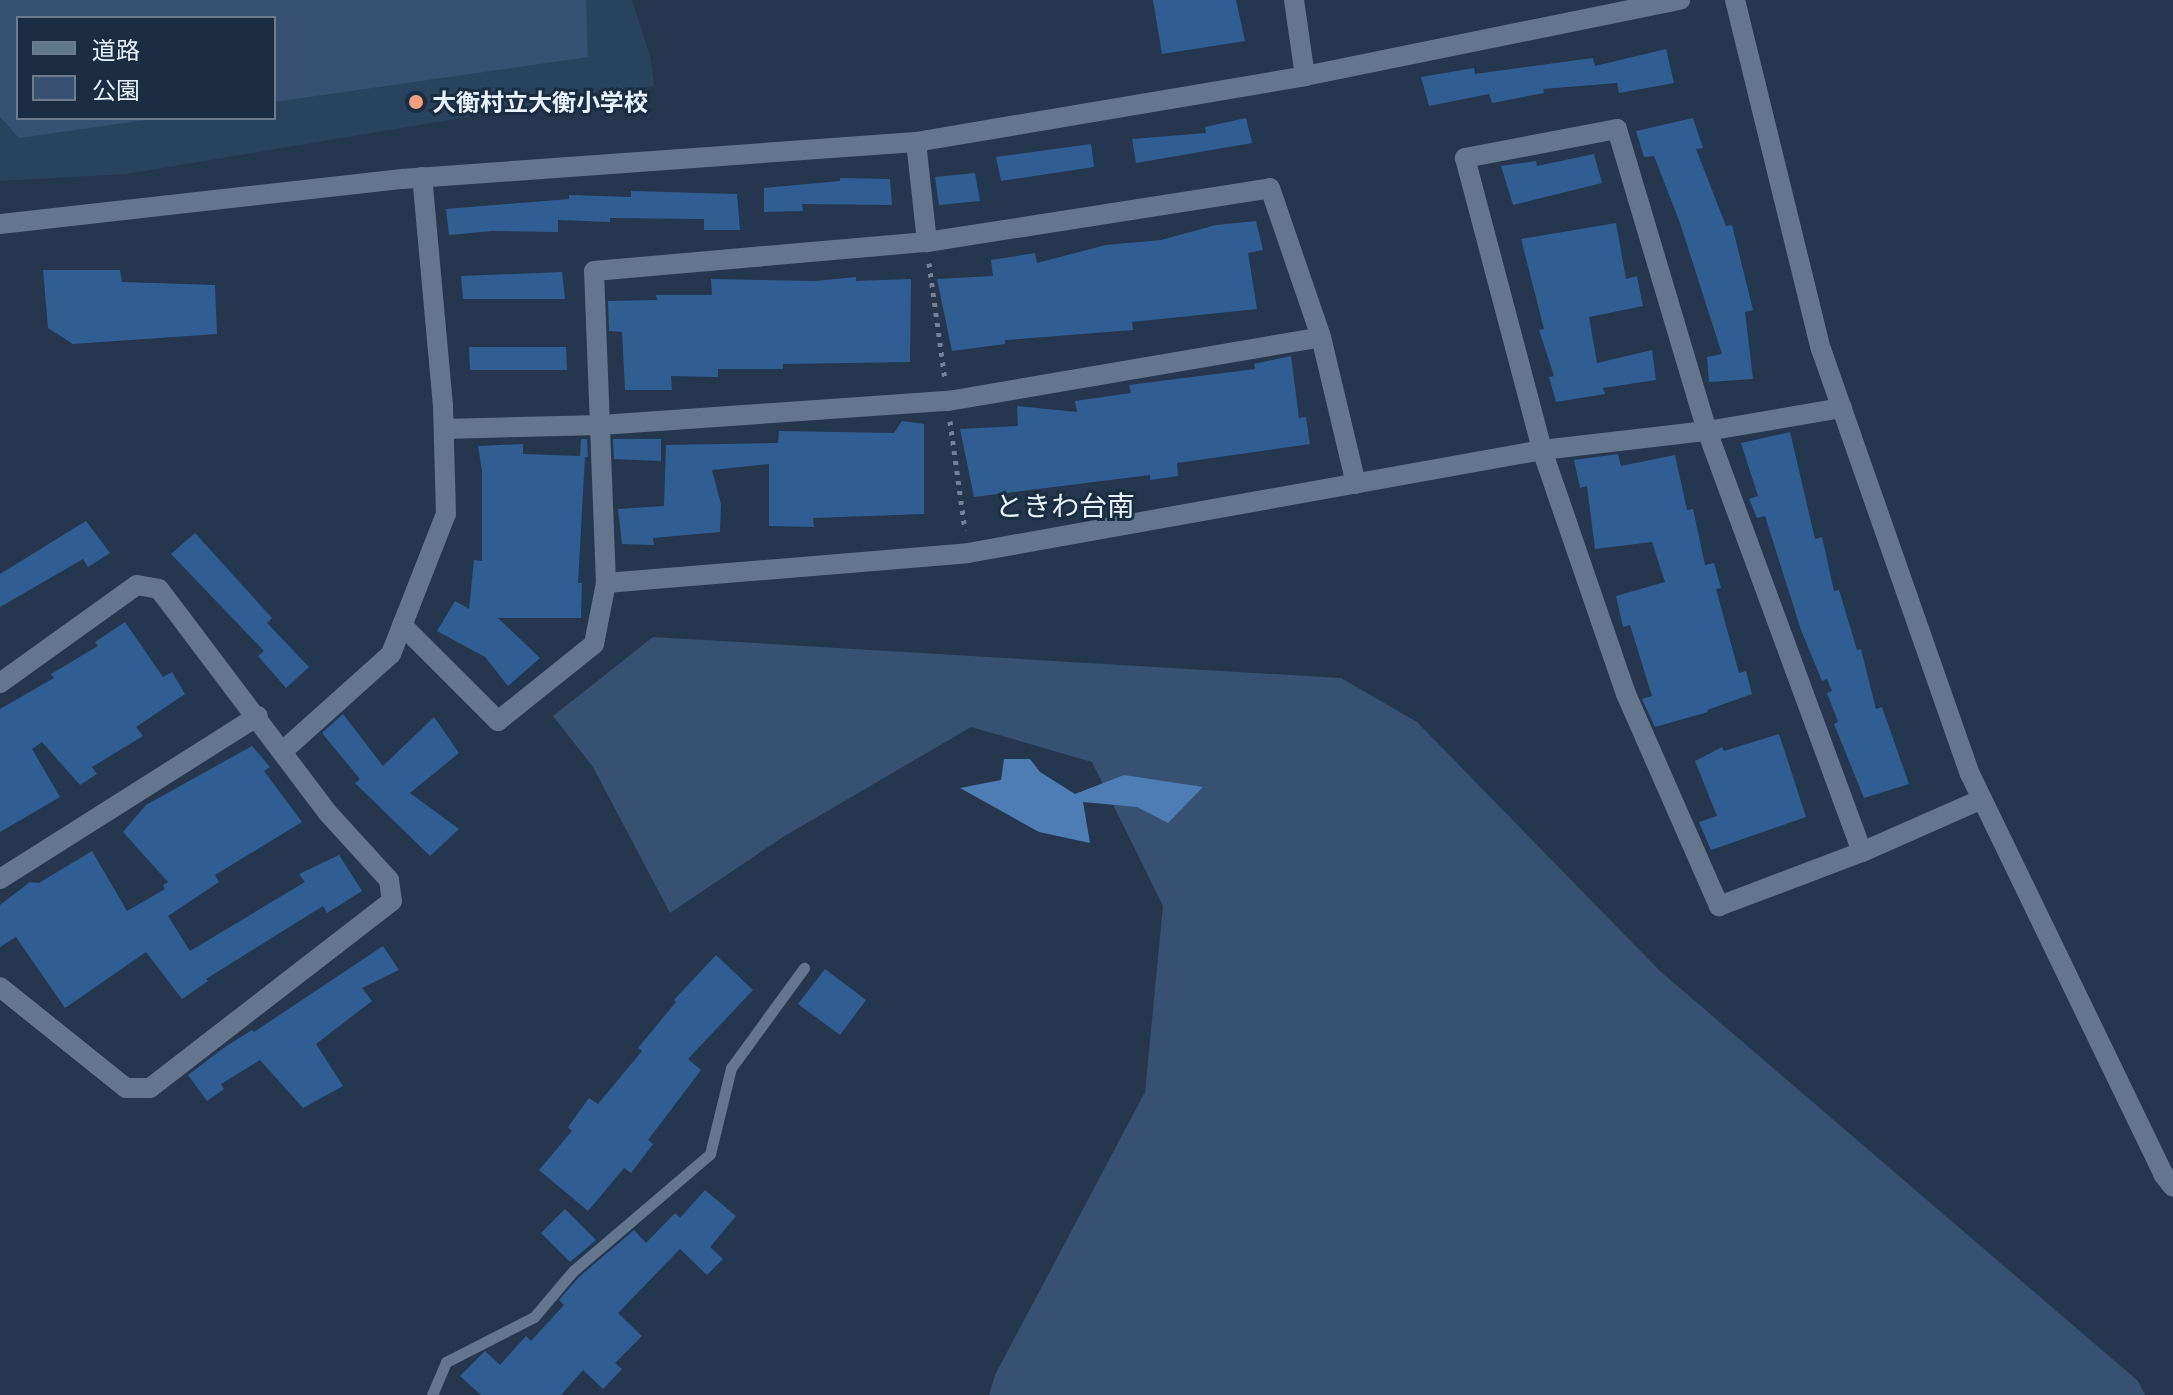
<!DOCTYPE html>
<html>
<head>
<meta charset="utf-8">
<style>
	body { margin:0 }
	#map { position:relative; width:2173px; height:1395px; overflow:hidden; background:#24374e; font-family:Barlow,"Noto Sans JP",sans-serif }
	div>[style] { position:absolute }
	.built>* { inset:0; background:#29425e }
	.green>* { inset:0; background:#365171 }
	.water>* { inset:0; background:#4e7db3 }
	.building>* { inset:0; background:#305e93 }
	.path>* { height:5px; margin-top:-2.5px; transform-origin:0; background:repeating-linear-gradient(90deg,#738294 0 4px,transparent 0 10px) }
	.service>* { height:11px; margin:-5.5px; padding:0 5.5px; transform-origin:5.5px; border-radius:5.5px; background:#62768e }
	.minor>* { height:20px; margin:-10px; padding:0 10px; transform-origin:10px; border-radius:10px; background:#62768e }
	.tertiary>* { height:20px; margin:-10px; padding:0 10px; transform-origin:10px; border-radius:10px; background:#62768e }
	.dots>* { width:22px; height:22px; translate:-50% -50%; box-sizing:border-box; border:4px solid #1a2d43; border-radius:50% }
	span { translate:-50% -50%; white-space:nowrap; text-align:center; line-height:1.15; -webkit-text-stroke:6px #1a2d43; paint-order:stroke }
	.poi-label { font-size:24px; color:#e8f2fe; font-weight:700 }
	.left { translate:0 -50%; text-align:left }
	.quarter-label { font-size:28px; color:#e8f2fe }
	.legend { position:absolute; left:16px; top:16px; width:260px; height:104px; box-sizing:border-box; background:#1a2d43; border:2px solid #6c7c8e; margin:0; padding:10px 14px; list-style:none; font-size:24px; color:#e8f2fe }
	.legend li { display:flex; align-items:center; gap:16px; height:40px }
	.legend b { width:40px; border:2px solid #6c7c8e }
</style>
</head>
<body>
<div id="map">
	<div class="built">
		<i style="clip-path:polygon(evenodd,0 0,632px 0,651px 59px,654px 86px,127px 174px,0 181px,0 0,18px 18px,274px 18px,274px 118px,18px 118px,18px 18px)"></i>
	</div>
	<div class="green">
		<i style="clip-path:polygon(0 0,586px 0,588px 57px,274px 102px,274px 18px,18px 18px,18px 118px,159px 118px,19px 138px,0 117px)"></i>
		<i style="clip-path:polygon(653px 637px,1341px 678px,1417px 722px,1660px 971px,2138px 1381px,2145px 1395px,989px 1395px,995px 1375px,1145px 1092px,1163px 906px,1092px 762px,971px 727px,783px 837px,670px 913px,593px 767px,553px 716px)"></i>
	</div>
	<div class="water">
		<i style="clip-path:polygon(1004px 759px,1030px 759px,1040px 772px,1075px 794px,1124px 775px,1203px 787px,1168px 823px,1137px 807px,1083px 802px,1090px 843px,1039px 832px,960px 788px,1001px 780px)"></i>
	</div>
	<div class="building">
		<i style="clip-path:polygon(1153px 0,1236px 0,1245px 41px,1162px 54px)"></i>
		<i style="clip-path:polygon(1666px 49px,1674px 83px,1619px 93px,1617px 83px,1543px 89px,1544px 93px,1492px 103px,1489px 94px,1429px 106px,1421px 77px,1474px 68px,1475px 74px,1593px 58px,1595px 66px)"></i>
		<i style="clip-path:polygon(1246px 118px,1252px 143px,1136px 163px,1132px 139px,1206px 133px,1205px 127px)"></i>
		<i style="clip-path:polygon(1693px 118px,1703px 148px,1696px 149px,1726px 226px,1732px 225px,1753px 310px,1745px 312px,1753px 379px,1709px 382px,1707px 357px,1722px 354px,1680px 223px,1654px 156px,1644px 157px,1636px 131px)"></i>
		<i style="clip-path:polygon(1091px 144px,1094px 167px,1001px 181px,996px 157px)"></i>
		<i style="clip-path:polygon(1594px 154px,1602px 183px,1513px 205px,1501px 166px,1536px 161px,1537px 166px)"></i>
		<i style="clip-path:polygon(975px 173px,980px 201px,939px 205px,935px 177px)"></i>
		<i style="clip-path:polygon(840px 178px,890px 179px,892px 205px,802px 204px,803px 211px,764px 212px,764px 188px,840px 181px)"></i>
		<i style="clip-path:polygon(631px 191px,737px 194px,740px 230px,704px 230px,704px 219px,610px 218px,610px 222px,558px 220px,558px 232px,492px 231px,449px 235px,446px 209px,569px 199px,569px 195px,631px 197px)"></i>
		<i style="clip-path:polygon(1256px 221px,1263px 250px,1248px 253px,1257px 309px,1132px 322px,1133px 330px,1005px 340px,1005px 344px,952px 351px,937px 279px,993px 276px,991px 260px,1035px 253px,1037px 263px,1106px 245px,1161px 240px,1216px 225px)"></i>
		<i style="clip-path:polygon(1616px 223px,1626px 279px,1637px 276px,1643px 306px,1589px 317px,1597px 363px,1652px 350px,1656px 380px,1603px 388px,1605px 394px,1556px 402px,1549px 377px,1554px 376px,1539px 330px,1544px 329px,1521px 239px)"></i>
		<i style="clip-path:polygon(43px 270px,120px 270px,122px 282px,215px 285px,217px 334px,73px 344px,48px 328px)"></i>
		<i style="clip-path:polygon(562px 272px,565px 299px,463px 299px,461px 276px)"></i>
		<i style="clip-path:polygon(856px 277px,856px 281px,911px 279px,910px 362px,783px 364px,783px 369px,718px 369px,718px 377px,671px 376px,672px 390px,625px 390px,622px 332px,609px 331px,608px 301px,657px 300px,656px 295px,712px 295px,711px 279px,815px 281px)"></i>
		<i style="clip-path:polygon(469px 347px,566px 347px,567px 370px,470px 370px)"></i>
		<i style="clip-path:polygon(1291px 356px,1299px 418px,1306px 417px,1310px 444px,1177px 463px,1178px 476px,1150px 480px,1150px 475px,974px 497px,960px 429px,1018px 426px,1017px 406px,1077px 412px,1075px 401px,1131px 393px,1129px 385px,1255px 369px,1254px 364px)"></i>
		<i style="clip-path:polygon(902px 421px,924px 424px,924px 514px,813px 518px,814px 527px,769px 526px,769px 464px,712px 470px,721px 504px,720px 532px,653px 538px,654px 545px,622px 544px,618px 509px,664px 506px,666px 445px,778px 443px,779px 431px,894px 433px)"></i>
		<i style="clip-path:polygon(1790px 432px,1815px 539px,1822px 537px,1834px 591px,1839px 590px,1857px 650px,1861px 649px,1876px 709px,1882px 707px,1909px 784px,1864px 798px,1834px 724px,1838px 722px,1827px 693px,1832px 691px,1827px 679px,1822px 681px,1801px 630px,1765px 516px,1757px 518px,1749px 499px,1758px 496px,1741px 443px)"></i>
		<i style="clip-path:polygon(581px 439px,587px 439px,588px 457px,585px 457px,578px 583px,582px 583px,581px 618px,498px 618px,540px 658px,508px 686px,485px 657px,437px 631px,455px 601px,469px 609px,474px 560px,482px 561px,482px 471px,478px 446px,523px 444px,523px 454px,580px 456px)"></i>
		<i style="clip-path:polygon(613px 439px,661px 439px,661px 461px,614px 459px)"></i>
		<i style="clip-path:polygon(1618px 454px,1621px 466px,1675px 455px,1687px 510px,1693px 509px,1705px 565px,1714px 563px,1721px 588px,1716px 589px,1739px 673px,1746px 671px,1752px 694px,1707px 710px,1708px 712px,1655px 727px,1642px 699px,1652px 696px,1630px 625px,1623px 627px,1616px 596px,1665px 582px,1652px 542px,1595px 549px,1587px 486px,1580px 488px,1574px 460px)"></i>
		<i style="clip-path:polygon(86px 521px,110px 553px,88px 567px,83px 559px,0 607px,0 574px)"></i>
		<i style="clip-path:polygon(195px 533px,272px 618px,267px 623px,309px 667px,286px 688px,258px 656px,264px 651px,171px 554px)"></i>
		<i style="clip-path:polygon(125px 622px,163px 677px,172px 672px,185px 694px,136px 727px,143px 736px,92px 767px,97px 774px,80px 785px,42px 742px,32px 749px,60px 797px,0 832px,0 709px,54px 678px,51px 674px,98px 646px,95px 642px)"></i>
		<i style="clip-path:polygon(343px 714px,383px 766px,434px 717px,459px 753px,410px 793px,459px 829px,430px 856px,355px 783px,360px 779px,322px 733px)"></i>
		<i style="clip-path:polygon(1779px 734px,1806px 817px,1711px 850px,1699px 822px,1717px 816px,1695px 761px,1722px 747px,1724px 751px)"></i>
		<i style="clip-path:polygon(252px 746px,270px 767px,264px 771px,302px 822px,215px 875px,219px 882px,168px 916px,190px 951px,305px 882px,299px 874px,339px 855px,362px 891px,327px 913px,323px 906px,206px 979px,208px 981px,182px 999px,146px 952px,65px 1008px,16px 937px,0 947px,0 905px,30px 882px,39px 883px,92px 851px,127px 911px,165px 889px,163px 885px,168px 882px,123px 832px,146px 805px)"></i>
		<i style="clip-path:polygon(383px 946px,399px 970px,362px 988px,372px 1001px,316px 1044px,343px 1086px,303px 1108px,260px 1060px,221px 1084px,224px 1089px,207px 1101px,188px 1075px,225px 1047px,252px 1030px,254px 1032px)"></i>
		<i style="clip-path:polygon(716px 955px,753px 990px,688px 1059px,701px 1070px,648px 1140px,653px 1144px,631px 1173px,624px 1168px,588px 1211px,539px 1170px,572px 1131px,568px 1127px,589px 1098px,598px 1104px,642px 1051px,638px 1048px,676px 1002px,674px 1000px)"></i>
		<i style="clip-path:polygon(825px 969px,866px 1000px,840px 1035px,798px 1004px)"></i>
		<i style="clip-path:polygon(705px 1190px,736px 1216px,710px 1247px,723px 1259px,707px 1275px,680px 1249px,618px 1313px,642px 1336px,615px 1363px,622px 1369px,603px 1389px,583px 1370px,561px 1395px,481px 1395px,460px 1376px,485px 1351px,500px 1365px,526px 1336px,531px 1341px,564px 1305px,559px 1300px,579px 1277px,634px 1230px,646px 1243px,675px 1213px,680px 1218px)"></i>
		<i style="clip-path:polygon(565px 1209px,596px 1240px,570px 1262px,541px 1233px)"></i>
	</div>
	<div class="path">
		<i style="left:929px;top:263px;width:118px;rotate:82.2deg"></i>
		<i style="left:950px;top:421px;width:110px;rotate:82.2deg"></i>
	</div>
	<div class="service">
		<i style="left:432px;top:1395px;width:36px;rotate:-67deg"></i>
		<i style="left:446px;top:1362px;width:99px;rotate:-27.1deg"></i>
		<i style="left:534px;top:1317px;width:60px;rotate:-49.7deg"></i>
		<i style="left:573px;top:1271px;width:180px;rotate:-40.5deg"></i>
		<i style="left:710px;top:1154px;width:89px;rotate:-76.3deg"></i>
		<i style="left:731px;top:1068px;width:124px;rotate:-53.9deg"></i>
	</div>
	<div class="minor">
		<i style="left:1294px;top:0;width:77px;rotate:81.8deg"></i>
		<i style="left:916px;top:142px;width:101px;rotate:83.7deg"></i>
		<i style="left:0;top:224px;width:405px;rotate:-6.4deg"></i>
		<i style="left:402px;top:179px;width:515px;rotate:-4.12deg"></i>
		<i style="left:916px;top:142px;width:395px;rotate:-9.6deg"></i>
		<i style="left:1305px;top:76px;width:383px;rotate:-11.5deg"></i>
		<i style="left:444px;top:429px;width:157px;rotate:-1.5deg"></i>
		<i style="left:601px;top:425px;width:348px;rotate:-4deg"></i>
		<i style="left:948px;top:401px;width:378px;rotate:-9.7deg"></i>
		<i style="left:606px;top:583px;width:363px;rotate:-4.7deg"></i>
		<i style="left:968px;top:553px;width:583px;rotate:-10.17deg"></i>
		<i style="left:1542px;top:450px;width:166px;rotate:-6.6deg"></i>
		<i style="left:1707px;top:431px;width:137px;rotate:-9.7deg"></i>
		<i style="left:402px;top:625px;width:136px;rotate:45deg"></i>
		<i style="left:498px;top:721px;width:123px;rotate:-38.7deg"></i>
		<i style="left:594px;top:644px;width:62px;rotate:-78.9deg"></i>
		<i style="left:606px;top:583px;width:312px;rotate:-92.2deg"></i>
		<i style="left:594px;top:271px;width:334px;rotate:-5deg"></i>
		<i style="left:927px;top:242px;width:347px;rotate:-8.9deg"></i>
		<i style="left:1270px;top:188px;width:157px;rotate:71.1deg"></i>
		<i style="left:1321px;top:337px;width:151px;rotate:76.6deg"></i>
		<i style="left:0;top:683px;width:168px;rotate:-35.6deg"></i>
		<i style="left:137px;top:585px;width:22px;rotate:10deg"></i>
		<i style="left:159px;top:589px;width:279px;rotate:53deg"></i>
		<i style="left:327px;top:812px;width:92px;rotate:47.6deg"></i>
		<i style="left:389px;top:880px;width:21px;rotate:82deg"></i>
		<i style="left:392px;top:901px;width:306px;rotate:142.3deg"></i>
		<i style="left:150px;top:1088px;width:24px;rotate:180deg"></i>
		<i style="left:126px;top:1088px;width:161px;rotate:-141.3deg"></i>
		<i style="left:284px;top:750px;width:144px;rotate:-41.9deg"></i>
		<i style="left:391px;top:654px;width:150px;rotate:-68.6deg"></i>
		<i style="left:446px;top:514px;width:108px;rotate:-91.6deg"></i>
		<i style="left:443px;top:406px;width:230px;rotate:-95.2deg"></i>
		<i style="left:1862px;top:852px;width:449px;rotate:-110.2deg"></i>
		<i style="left:1707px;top:431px;width:315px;rotate:-106.6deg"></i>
		<i style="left:1617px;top:129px;width:155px;rotate:169.2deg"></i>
		<i style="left:1465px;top:158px;width:302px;rotate:75.2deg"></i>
		<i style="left:1542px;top:450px;width:258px;rotate:71deg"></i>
		<i style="left:1626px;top:694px;width:232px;rotate:66.3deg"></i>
		<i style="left:1719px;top:906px;width:153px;rotate:-20.7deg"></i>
		<i style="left:1862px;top:852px;width:131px;rotate:-23.8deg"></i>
		<i style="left:0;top:879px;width:305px;rotate:-32.3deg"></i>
	</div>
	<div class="tertiary">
		<i style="left:1735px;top:0;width:359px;rotate:76.2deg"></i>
		<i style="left:1821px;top:349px;width:450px;rotate:70.7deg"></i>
		<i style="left:1970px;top:774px;width:444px;rotate:64.2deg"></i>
		<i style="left:2163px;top:1174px;width:16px;rotate:52deg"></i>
	</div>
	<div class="dots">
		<i style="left:416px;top:102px;background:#f2a07f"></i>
	</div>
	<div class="poi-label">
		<span class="left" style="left:432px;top:102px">大衡村立大衡小学校</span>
	</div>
	<div class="quarter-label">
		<span style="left:1065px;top:505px">ときわ台南</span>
	</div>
	<ul class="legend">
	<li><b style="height:10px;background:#62768e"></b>道路</li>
	<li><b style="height:22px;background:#365171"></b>公園</li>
	</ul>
</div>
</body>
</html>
